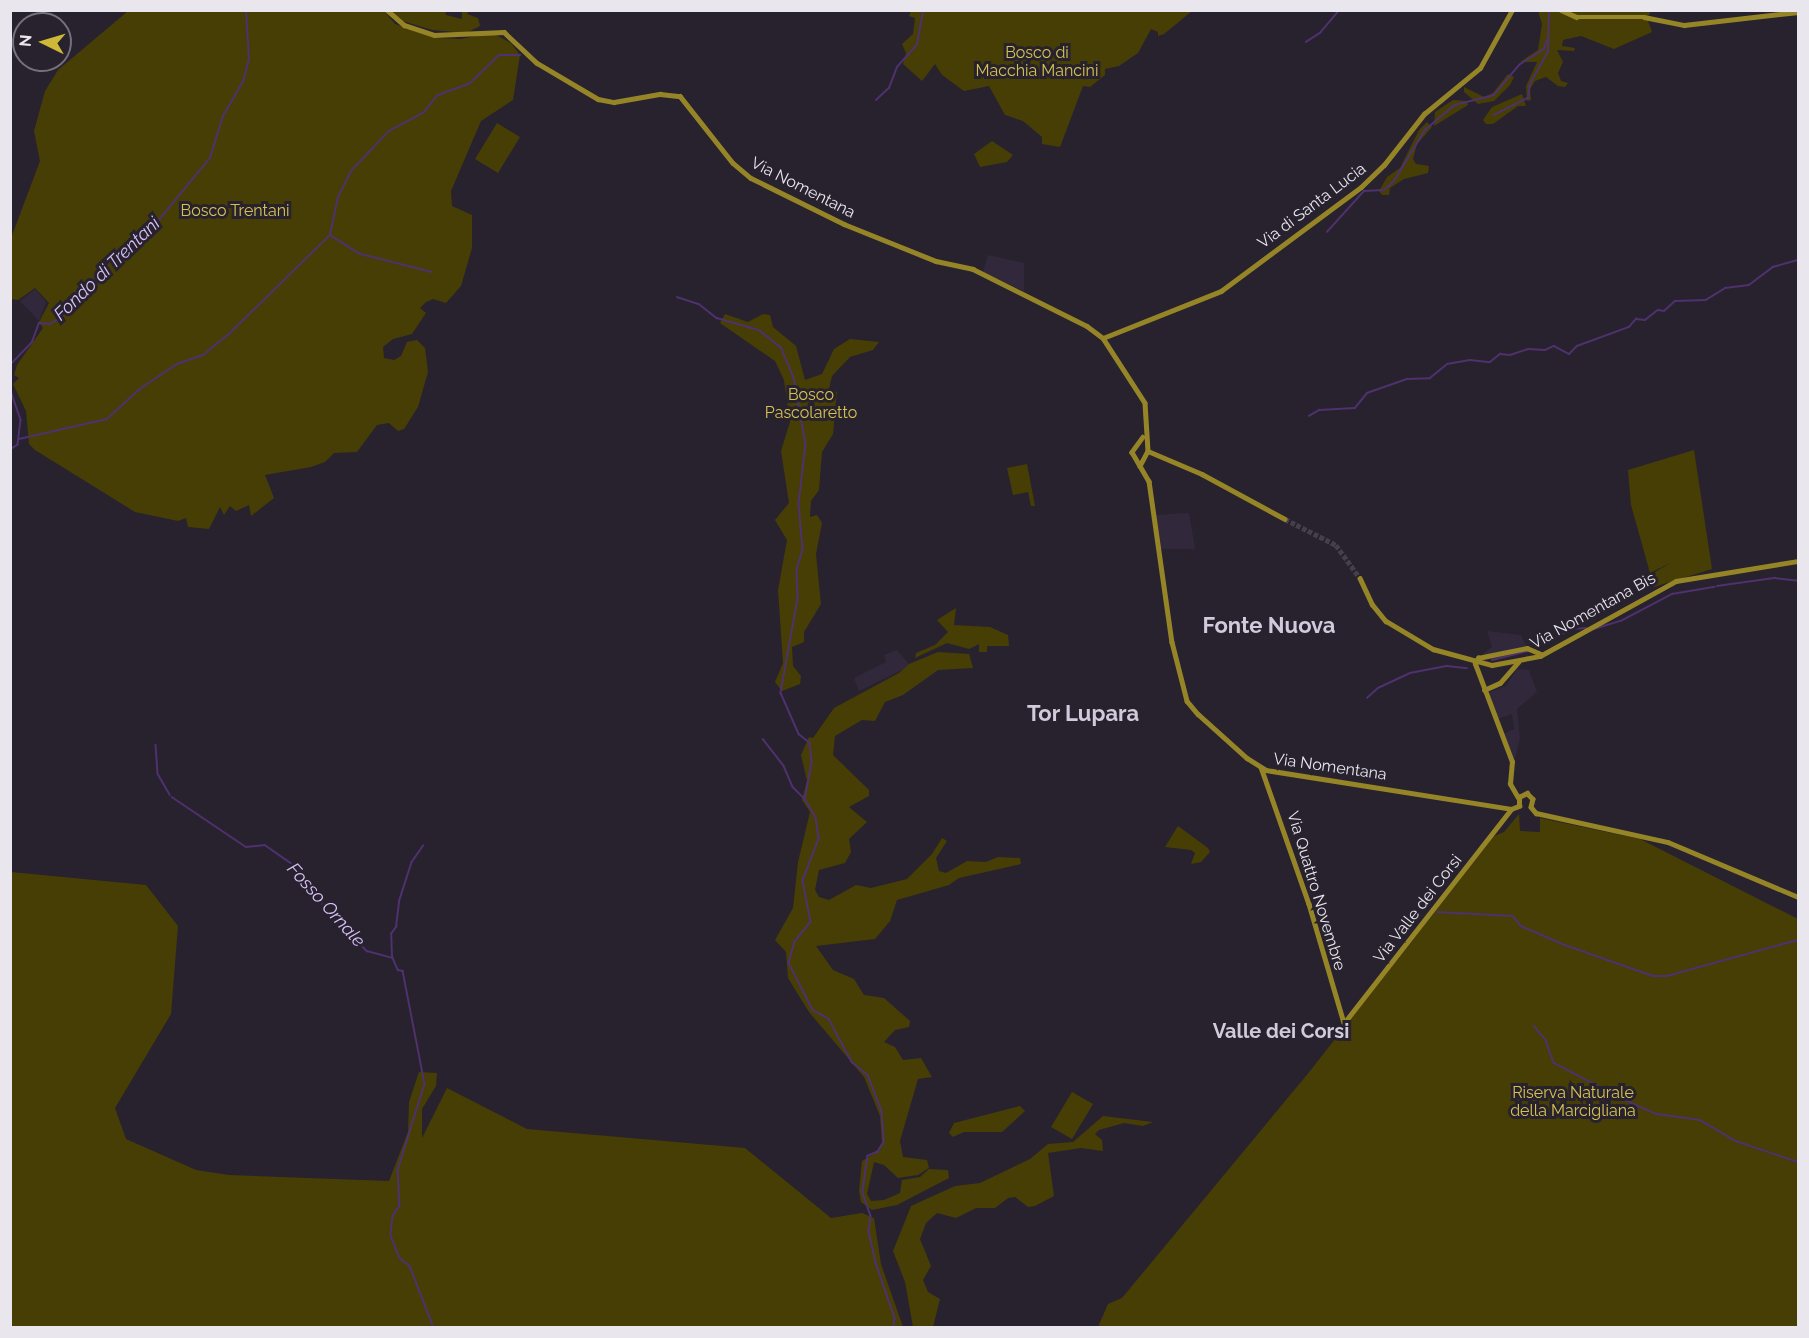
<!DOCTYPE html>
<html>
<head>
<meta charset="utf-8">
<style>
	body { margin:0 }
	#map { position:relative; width:1809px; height:1338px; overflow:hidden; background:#27222e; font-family:Raleway,sans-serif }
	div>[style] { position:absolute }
	.built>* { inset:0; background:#31293b }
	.green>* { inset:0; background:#473e05 }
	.stream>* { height:1.5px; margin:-0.75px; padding:0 0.75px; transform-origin:0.75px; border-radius:0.75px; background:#4e316e }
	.secondary-tunnel>* { height:4.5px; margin-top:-2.25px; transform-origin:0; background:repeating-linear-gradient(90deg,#443f4b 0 4.5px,transparent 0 6.5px) }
	.secondary>* { height:4.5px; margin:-2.25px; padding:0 2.25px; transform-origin:2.25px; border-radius:2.25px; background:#958527 }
	.secondary-bridge>* { height:4.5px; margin:-2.25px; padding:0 2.25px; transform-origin:2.25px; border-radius:2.25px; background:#958527 }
	span { translate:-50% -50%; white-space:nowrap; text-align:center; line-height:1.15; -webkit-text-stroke:6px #27222e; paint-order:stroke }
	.park-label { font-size:16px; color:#d6c250 }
	.street-label { font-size:16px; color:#e9e6ee }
	.water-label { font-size:18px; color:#d8c1f9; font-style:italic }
	.quarter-label { font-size:20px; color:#d0cadb; font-weight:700 }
	.district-label { font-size:22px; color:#d0cadb; font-weight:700 }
	.frame { position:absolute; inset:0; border:12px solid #e9e6ee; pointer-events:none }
	.north { position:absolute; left:12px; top:12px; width:60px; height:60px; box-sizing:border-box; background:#27222e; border:2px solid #75707b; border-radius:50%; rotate:275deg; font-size:16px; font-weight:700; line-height:24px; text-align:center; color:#e9e6ee }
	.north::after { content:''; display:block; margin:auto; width:21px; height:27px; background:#ceb837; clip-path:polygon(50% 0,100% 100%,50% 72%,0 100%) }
</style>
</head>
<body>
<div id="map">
	<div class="built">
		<i style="clip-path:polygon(988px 255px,1024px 263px,1024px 291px,983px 272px)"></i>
		<i style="clip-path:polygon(35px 289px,46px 302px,39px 321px,20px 301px)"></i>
		<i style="clip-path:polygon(1189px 513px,1195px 549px,1160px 549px,1155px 515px)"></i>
		<i style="clip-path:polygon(1487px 631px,1521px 635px,1526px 646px,1486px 657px,1483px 654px,1492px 647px)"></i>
		<i style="clip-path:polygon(897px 650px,909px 664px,904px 669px,859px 691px,854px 678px,886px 662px,884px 655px)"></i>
		<i style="clip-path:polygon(1517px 669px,1529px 670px,1537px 692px,1517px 709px,1520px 739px,1514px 762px,1503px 734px,1514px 729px,1512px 714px,1497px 719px,1488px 693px,1506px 686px)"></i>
	</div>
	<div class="green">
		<i style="clip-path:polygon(128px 11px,384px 11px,395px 24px,436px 38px,461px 39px,489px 33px,498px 36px,511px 43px,520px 55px,513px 100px,481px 121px,451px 191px,452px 206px,472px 215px,472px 248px,461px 286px,446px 303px,433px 299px,426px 302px,420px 308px,426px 313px,412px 334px,393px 339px,383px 347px,384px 358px,394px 360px,401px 356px,407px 342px,417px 340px,425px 348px,428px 372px,418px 407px,404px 429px,398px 431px,389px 423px,377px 425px,357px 452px,334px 453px,325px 462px,311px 467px,265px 475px,274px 498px,251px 516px,249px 505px,236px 511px,230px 506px,224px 515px,220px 507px,209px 529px,188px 527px,186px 518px,178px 521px,135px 512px,35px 450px,29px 444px,26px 411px,13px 384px,19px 378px,14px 375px,17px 365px,43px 328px,39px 322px,49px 303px,35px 288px,18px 300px,11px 299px,11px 238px,40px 161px,34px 131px,45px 91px,58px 70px)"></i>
		<i style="clip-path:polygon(391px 11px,445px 11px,446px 15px,462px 19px,462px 11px,469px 11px,467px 14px,478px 18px,480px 26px,466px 33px,432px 30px,399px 20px)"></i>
		<i style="clip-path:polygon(911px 11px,911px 10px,1192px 11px,1164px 34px,1158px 36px,1158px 32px,1151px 29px,1138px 53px,1119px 66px,1105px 69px,1105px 75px,1090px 87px,1083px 86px,1060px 147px,1042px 144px,1042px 137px,1023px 121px,1005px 115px,989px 86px,964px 91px,942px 75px,935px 64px,922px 81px,903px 64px,906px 53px,902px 44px,913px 34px,915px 18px,909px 16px)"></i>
		<i style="clip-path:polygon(1538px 11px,1651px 11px,1647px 18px,1652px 32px,1614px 49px,1581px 36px,1563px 40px,1562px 46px,1575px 48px,1574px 51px,1557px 50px,1563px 62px,1558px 73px,1561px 81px,1568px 83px,1565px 87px,1558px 86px,1546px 77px,1535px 81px,1530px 89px,1531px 100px,1527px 101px,1526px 86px,1537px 62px,1520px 62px,1538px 50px,1542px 24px)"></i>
		<i style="clip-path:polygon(1508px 74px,1514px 77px,1510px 85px,1494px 101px,1478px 104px,1464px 92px,1464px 87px,1484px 97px,1493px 93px)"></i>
		<i style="clip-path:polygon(1522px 94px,1526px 106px,1518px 106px,1493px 124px,1486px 124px,1483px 120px,1492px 107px)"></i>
		<i style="clip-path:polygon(1453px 100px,1467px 101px,1468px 105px,1434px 126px,1435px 112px)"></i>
		<i style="clip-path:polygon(1427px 122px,1432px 127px,1417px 144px,1413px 159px,1416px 164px,1429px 166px,1428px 173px,1404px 179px,1390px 188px,1389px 195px,1382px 195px,1379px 191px,1387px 177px,1400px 168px,1419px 130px)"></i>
		<i style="clip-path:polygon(497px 123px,520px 137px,498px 173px,475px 159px)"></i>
		<i style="clip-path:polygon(992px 141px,1013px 155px,1007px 162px,980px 167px,974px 154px)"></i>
		<i style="clip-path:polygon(725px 314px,748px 322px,763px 314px,770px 315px,773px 327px,796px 346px,805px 380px,822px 374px,834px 349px,850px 339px,879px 342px,873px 350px,850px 357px,832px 376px,829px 389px,837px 392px,833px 434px,822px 452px,819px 490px,811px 501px,810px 517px,817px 515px,822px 523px,816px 554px,821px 604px,804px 632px,804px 642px,792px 647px,793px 666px,801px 676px,800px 684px,782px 691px,775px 682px,783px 663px,778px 590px,787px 540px,775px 520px,789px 503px,781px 451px,790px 422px,784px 380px,775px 361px,720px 323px)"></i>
		<i style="clip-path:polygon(1694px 450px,1712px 569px,1654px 587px,1655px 572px,1672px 562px,1650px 573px,1631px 505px,1628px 470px)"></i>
		<i style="clip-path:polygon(1027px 464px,1035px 506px,1031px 506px,1028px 492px,1013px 495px,1007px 468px)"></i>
		<i style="clip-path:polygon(956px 608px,954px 625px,990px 627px,1008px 635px,1009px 646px,987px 646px,987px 652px,979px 652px,979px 644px,969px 649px,947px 643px,915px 658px,916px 653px,935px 645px,948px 632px,937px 620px)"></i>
		<i style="clip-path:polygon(938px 652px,969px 654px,973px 668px,938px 670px,903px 695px,885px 702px,875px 721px,862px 720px,835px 736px,833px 755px,869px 790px,869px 796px,849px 807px,867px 822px,849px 839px,851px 852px,845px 863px,819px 870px,815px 890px,819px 897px,829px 900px,856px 885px,871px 888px,907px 879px,932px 854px,942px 838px,947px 841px,936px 858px,939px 871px,946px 873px,967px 861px,986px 862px,998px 857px,1020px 858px,1021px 864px,959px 878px,949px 885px,897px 900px,890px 921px,875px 939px,816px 946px,833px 970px,854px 979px,864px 995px,884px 998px,910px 1021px,909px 1027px,895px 1030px,884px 1042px,895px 1047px,903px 1060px,921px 1058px,932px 1077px,918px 1079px,900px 1141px,903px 1157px,927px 1160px,929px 1168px,918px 1175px,898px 1178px,884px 1165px,874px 1162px,867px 1194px,871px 1201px,884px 1200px,900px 1193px,902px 1180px,920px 1177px,929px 1169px,948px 1170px,949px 1178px,897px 1205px,872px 1210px,861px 1202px,859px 1191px,862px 1161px,880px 1150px,882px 1143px,880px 1116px,864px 1077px,809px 1012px,788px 978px,786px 952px,775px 940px,793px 908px,798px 862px,810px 812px,802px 800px,807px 781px,801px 755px,809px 737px,813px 738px,834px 708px,899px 673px,909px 664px)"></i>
		<i style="clip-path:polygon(1519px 814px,1520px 831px,1540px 832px,1540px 818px,1640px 839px,1798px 919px,1798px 1327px,1098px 1327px,1108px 1304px,1122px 1298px,1310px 1071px,1494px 836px,1504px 832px)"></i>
		<i style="clip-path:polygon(1178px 826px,1208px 848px,1210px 852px,1201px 862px,1191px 864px,1195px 853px,1191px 850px,1165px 847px)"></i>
		<i style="clip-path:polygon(11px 872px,146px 885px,178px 926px,171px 1014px,115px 1108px,126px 1139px,196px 1170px,229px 1175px,389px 1181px,408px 1132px,409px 1102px,419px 1072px,437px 1073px,436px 1086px,422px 1109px,422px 1138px,447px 1088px,527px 1129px,745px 1148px,831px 1218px,862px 1213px,874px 1218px,881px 1264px,903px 1327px,11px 1327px)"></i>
		<i style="clip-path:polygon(1072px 1092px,1093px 1104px,1072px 1139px,1051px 1127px)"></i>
		<i style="clip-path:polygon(1020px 1106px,1025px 1111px,1002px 1132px,964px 1132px,953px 1137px,949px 1133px,954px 1123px)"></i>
		<i style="clip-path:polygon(1103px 1116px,1153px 1122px,1143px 1126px,1124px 1123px,1099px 1130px,1095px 1134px,1102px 1140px,1103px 1151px,1081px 1148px,1048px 1153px,1054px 1196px,1035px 1206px,1028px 1207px,1015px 1197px,1008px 1198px,995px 1208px,976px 1208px,956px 1218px,937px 1213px,926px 1223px,920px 1239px,931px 1266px,923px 1280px,928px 1292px,940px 1299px,933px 1327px,913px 1327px,905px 1282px,893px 1251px,911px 1206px,955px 1186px,980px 1183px,1030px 1159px,1048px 1144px,1073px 1142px)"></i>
	</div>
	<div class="stream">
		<i style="left:271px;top:10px;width:2px"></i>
		<i style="left:1306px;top:42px;width:17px;rotate:-33deg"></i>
		<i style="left:1320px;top:33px;width:30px;rotate:-50deg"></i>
		<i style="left:876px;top:100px;width:18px;rotate:-43deg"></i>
		<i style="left:889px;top:88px;width:22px;rotate:-69deg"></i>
		<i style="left:897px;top:67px;width:30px;rotate:-48deg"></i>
		<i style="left:917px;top:45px;width:36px;rotate:-80deg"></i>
		<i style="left:1494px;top:115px;width:38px;rotate:-27deg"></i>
		<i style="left:1528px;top:98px;width:14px;rotate:-82deg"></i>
		<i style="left:1530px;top:84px;width:38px;rotate:-61deg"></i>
		<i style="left:1548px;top:51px;width:41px;rotate:-88.6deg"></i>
		<i style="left:1327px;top:232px;width:55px;rotate:-47.9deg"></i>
		<i style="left:1364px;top:191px;width:20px;rotate:-3deg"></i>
		<i style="left:1384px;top:190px;width:13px;rotate:-42deg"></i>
		<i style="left:1394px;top:181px;width:60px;rotate:-58.7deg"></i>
		<i style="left:1425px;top:130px;width:39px;rotate:-40deg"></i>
		<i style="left:1455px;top:105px;width:40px;rotate:-14.4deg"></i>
		<i style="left:1494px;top:95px;width:39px;rotate:-50deg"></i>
		<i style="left:1519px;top:65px;width:30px;rotate:-33deg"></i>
		<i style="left:1544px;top:49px;width:9px;rotate:-72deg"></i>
		<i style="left:330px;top:235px;width:39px;rotate:-78deg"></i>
		<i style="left:338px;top:197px;width:29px;rotate:-63deg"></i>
		<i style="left:351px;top:171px;width:55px;rotate:-46.5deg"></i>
		<i style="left:389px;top:131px;width:40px;rotate:-28deg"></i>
		<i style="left:424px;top:112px;width:22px;rotate:-51deg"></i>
		<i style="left:438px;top:95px;width:33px;rotate:-20deg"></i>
		<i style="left:469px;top:84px;width:42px;rotate:-44deg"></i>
		<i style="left:499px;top:55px;width:21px"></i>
		<i style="left:677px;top:297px;width:23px;rotate:18deg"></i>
		<i style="left:699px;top:304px;width:23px;rotate:38deg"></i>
		<i style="left:717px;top:318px;width:44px;rotate:15.9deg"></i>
		<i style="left:759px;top:330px;width:28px;rotate:38deg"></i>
		<i style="left:781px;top:347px;width:34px;rotate:67deg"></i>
		<i style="left:794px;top:378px;width:67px;rotate:79.7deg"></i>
		<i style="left:806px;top:444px;width:60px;rotate:96.7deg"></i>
		<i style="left:799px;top:504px;width:46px;rotate:85deg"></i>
		<i style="left:803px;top:550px;width:21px;rotate:107deg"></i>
		<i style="left:797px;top:570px;width:29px;rotate:88deg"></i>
		<i style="left:798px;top:599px;width:96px;rotate:100.3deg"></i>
		<i style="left:781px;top:693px;width:45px;rotate:66.3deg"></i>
		<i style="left:799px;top:734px;width:14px;rotate:39deg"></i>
		<i style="left:810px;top:743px;width:20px;rotate:84deg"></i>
		<i style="left:812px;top:763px;width:37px;rotate:101deg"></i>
		<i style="left:805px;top:799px;width:21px;rotate:59deg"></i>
		<i style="left:816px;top:817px;width:22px;rotate:82deg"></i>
		<i style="left:819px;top:839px;width:45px;rotate:110.9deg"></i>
		<i style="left:803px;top:881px;width:42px;rotate:79deg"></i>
		<i style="left:811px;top:922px;width:26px;rotate:129deg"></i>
		<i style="left:795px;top:942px;width:22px;rotate:106deg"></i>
		<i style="left:789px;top:963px;width:53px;rotate:62.9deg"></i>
		<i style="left:813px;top:1010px;width:18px;rotate:29deg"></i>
		<i style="left:829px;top:1019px;width:49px;rotate:61.9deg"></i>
		<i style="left:852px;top:1062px;width:21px;rotate:39deg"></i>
		<i style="left:868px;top:1075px;width:39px;rotate:69deg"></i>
		<i style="left:882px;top:1111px;width:31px;rotate:86deg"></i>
		<i style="left:884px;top:1142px;width:12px;rotate:121deg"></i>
		<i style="left:878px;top:1152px;width:11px;rotate:158deg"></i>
		<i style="left:868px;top:1156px;width:37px;rotate:98deg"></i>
		<i style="left:863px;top:1193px;width:24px;rotate:71deg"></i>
		<i style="left:871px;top:1216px;width:15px;rotate:98deg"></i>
		<i style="left:869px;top:1231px;width:33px;rotate:78deg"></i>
		<i style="left:876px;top:1263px;width:58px;rotate:70.9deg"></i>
		<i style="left:895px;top:1318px;width:10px;rotate:96deg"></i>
		<i style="left:10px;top:365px;width:32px;rotate:-46deg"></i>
		<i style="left:32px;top:342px;width:20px;rotate:-70deg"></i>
		<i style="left:39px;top:323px;width:11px;rotate:5deg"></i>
		<i style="left:50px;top:324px;width:14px;rotate:-30deg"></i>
		<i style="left:62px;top:317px;width:79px;rotate:-49.6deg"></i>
		<i style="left:113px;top:257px;width:50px;rotate:-36.9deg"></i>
		<i style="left:153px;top:227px;width:89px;rotate:-50.4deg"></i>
		<i style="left:210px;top:158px;width:44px;rotate:-72.8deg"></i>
		<i style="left:223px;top:116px;width:39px;rotate:-60deg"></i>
		<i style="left:243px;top:82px;width:23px;rotate:-75deg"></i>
		<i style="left:249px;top:60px;width:50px;rotate:-93.4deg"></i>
		<i style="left:10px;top:388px;width:34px;rotate:71deg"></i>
		<i style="left:21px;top:420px;width:25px;rotate:97deg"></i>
		<i style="left:18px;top:445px;width:9px;rotate:148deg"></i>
		<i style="left:1309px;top:416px;width:12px;rotate:-31deg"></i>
		<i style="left:1319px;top:410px;width:36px;rotate:-3deg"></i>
		<i style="left:1355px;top:408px;width:19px;rotate:-51deg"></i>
		<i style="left:1367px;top:393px;width:42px;rotate:-19.3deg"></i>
		<i style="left:1407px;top:379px;width:23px;rotate:-2deg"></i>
		<i style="left:1430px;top:378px;width:22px;rotate:-39deg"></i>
		<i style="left:1447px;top:364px;width:23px;rotate:-10deg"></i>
		<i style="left:1470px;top:360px;width:20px;rotate:6deg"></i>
		<i style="left:1490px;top:362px;width:13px;rotate:-39deg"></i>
		<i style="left:1500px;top:354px;width:10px;rotate:6deg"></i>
		<i style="left:1510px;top:355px;width:19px;rotate:-18deg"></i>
		<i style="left:1528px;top:349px;width:17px;rotate:3deg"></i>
		<i style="left:1545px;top:350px;width:10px;rotate:-24deg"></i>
		<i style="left:1554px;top:346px;width:17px;rotate:28deg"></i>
		<i style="left:1569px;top:354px;width:11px;rotate:-45deg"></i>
		<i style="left:1577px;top:346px;width:55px;rotate:-20.1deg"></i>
		<i style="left:1629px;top:327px;width:11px;rotate:-49deg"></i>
		<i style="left:1636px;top:319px;width:9px;rotate:6deg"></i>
		<i style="left:1645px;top:320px;width:16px;rotate:-38deg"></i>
		<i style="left:1658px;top:310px;width:6px;rotate:9deg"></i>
		<i style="left:1664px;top:311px;width:15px;rotate:-42deg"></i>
		<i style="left:1675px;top:301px;width:31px;rotate:-2deg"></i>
		<i style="left:1706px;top:300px;width:22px;rotate:-32deg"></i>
		<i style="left:1725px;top:288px;width:24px;rotate:-7deg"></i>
		<i style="left:1749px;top:285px;width:30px;rotate:-37deg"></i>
		<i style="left:1773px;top:267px;width:26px;rotate:-16deg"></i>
		<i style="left:19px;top:439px;width:90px;rotate:-12.8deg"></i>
		<i style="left:107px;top:419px;width:46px;rotate:-42.4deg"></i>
		<i style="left:141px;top:388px;width:43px;rotate:-33.7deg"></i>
		<i style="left:177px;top:364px;width:28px;rotate:-19deg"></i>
		<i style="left:203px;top:355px;width:35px;rotate:-39deg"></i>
		<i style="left:230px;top:333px;width:140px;rotate:-44.4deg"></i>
		<i style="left:330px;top:235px;width:36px;rotate:32deg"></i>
		<i style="left:361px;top:254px;width:73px;rotate:14.2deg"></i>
		<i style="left:1717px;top:586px;width:59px;rotate:-7.9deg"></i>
		<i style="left:1775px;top:578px;width:23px;rotate:7deg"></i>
		<i style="left:1594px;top:629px;width:28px;rotate:-17deg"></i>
		<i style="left:1621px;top:621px;width:58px;rotate:-27.9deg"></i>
		<i style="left:1672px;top:594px;width:43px;rotate:-9.5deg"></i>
		<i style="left:1537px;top:648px;width:39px;rotate:-29deg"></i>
		<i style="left:1571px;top:629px;width:15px;rotate:-4deg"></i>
		<i style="left:1492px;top:660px;width:38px;rotate:-14deg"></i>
		<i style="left:1367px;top:698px;width:15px;rotate:-42deg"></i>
		<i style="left:1378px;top:688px;width:35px;rotate:-25deg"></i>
		<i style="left:1410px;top:673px;width:38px;rotate:-11deg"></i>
		<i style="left:1447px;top:666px;width:20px;rotate:6deg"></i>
		<i style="left:763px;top:739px;width:34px;rotate:52deg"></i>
		<i style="left:784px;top:766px;width:23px;rotate:67deg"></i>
		<i style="left:793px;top:787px;width:16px;rotate:45deg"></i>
		<i style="left:156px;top:745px;width:29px;rotate:86deg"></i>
		<i style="left:158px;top:774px;width:24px;rotate:60deg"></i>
		<i style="left:172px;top:797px;width:89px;rotate:34deg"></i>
		<i style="left:246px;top:847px;width:19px;rotate:-6deg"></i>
		<i style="left:265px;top:845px;width:40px;rotate:34.9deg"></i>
		<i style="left:298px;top:868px;width:28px;rotate:51deg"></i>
		<i style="left:316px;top:890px;width:9px;rotate:77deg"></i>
		<i style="left:318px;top:899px;width:29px;rotate:49deg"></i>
		<i style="left:337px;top:921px;width:8px"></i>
		<i style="left:345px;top:921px;width:25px;rotate:58deg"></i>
		<i style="left:358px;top:942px;width:13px;rotate:45deg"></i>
		<i style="left:367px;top:951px;width:27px;rotate:15deg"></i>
		<i style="left:393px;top:958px;width:13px;rotate:67deg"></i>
		<i style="left:398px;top:970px;width:5px;rotate:11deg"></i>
		<i style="left:403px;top:971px;width:115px;rotate:79deg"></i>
		<i style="left:425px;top:1084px;width:90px;rotate:107.4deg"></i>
		<i style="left:398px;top:1170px;width:36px;rotate:87deg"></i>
		<i style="left:400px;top:1206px;width:12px;rotate:125deg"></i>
		<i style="left:393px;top:1216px;width:20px;rotate:96deg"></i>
		<i style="left:391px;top:1236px;width:24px;rotate:68deg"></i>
		<i style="left:400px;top:1258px;width:13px;rotate:39deg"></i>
		<i style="left:410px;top:1266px;width:66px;rotate:68.8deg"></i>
		<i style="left:1437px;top:912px;width:76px;rotate:3deg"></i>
		<i style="left:1513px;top:916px;width:13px;rotate:51deg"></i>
		<i style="left:1521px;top:926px;width:48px;rotate:23.4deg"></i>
		<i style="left:1565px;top:945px;width:93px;rotate:19.4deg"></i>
		<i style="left:1653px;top:976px;width:14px"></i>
		<i style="left:1667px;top:976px;width:136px;rotate:-15.4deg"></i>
		<i style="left:392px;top:957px;width:23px;rotate:-92deg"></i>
		<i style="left:391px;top:934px;width:9px;rotate:-54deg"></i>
		<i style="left:396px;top:927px;width:26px;rotate:-83deg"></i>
		<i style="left:399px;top:901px;width:40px;rotate:-72deg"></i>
		<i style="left:411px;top:863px;width:21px;rotate:-55deg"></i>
		<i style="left:1534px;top:1026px;width:18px;rotate:49deg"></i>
		<i style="left:1546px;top:1040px;width:24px;rotate:71deg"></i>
		<i style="left:1554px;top:1063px;width:80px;rotate:27.5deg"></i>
		<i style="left:1625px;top:1100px;width:35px;rotate:24deg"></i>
		<i style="left:1657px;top:1114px;width:43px;rotate:7.9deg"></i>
		<i style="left:1700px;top:1120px;width:42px;rotate:30.3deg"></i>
		<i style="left:1736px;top:1141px;width:65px;rotate:18.7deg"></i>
	</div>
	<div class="secondary-tunnel">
		<i style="left:1285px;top:519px;width:57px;rotate:27deg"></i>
		<i style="left:1336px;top:545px;width:41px;rotate:54deg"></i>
	</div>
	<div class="secondary">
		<i style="left:387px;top:10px;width:23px;rotate:41deg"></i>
		<i style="left:404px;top:25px;width:32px;rotate:18deg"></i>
		<i style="left:434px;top:35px;width:70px;rotate:-2.5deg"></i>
		<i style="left:504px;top:32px;width:45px;rotate:43.2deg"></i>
		<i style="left:537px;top:63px;width:71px;rotate:30.5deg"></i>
		<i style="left:598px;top:99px;width:16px;rotate:11deg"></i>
		<i style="left:614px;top:102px;width:47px;rotate:-9.9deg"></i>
		<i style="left:660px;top:94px;width:20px;rotate:6deg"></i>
		<i style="left:680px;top:96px;width:85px;rotate:51.7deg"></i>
		<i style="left:733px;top:163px;width:23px;rotate:40deg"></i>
		<i style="left:751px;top:178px;width:104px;rotate:26.3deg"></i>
		<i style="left:844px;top:224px;width:99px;rotate:21.9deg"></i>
		<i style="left:936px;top:261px;width:38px;rotate:12deg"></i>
		<i style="left:973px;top:269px;width:127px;rotate:26.6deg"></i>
		<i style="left:1087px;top:326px;width:20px;rotate:37deg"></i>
		<i style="left:1103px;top:338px;width:77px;rotate:57.1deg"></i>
		<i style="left:1145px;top:403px;width:48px;rotate:86.4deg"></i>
		<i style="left:1148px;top:451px;width:17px;rotate:118deg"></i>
		<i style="left:1561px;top:10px;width:17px;rotate:24deg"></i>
		<i style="left:1577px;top:17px;width:67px"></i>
		<i style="left:1644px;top:17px;width:41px;rotate:11.3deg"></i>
		<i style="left:1684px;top:25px;width:115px;rotate:-6.5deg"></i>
		<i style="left:1103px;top:338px;width:127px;rotate:-21.7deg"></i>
		<i style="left:1221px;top:291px;width:174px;rotate:-36.6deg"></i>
		<i style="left:1361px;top:187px;width:32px;rotate:-44deg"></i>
		<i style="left:1384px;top:165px;width:65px;rotate:-51.9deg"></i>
		<i style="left:1424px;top:114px;width:72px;rotate:-39.4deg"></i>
		<i style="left:1480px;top:68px;width:66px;rotate:-61.1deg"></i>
		<i style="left:1143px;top:437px;width:19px;rotate:126deg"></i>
		<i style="left:1132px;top:452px;width:34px;rotate:60deg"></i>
		<i style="left:1149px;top:481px;width:163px;rotate:81.9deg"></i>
		<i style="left:1172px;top:642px;width:61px;rotate:75.7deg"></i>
		<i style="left:1187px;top:701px;width:17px;rotate:50deg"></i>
		<i style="left:1198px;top:714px;width:66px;rotate:41.9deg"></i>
		<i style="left:1247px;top:758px;width:22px;rotate:32deg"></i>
		<i style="left:1266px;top:770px;width:248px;rotate:9deg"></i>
		<i style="left:1511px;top:809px;width:9px;rotate:-21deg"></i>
		<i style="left:1148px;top:451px;width:59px;rotate:23.1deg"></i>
		<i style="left:1202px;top:474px;width:94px;rotate:28.5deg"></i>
		<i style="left:1360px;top:578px;width:29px;rotate:65deg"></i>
		<i style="left:1372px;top:604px;width:22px;rotate:51deg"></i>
		<i style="left:1386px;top:621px;width:55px;rotate:30.8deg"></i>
		<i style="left:1492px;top:665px;width:49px;rotate:-10.6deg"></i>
		<i style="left:1540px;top:656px;width:155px;rotate:-28.9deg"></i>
		<i style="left:1676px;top:581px;width:124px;rotate:-9.3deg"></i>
		<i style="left:1484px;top:690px;width:17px;rotate:-24deg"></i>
		<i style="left:1500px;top:683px;width:28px;rotate:-49deg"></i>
		<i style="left:1261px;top:767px;width:145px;rotate:70.7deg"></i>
		<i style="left:1309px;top:904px;width:124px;rotate:73.6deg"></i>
		<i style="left:1518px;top:798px;width:16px;rotate:-120deg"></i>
		<i style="left:1510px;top:784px;width:22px;rotate:-85deg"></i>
		<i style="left:1512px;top:762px;width:105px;rotate:-110.7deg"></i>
		<i style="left:1475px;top:664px;width:7px;rotate:-63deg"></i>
		<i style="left:1478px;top:658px;width:50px;rotate:-11.5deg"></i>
		<i style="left:1527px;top:648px;width:15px;rotate:23deg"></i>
		<i style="left:1519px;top:806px;width:9px;rotate:-90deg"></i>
		<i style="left:1519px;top:797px;width:9px;rotate:-27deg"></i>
		<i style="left:1527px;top:793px;width:8px;rotate:45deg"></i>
		<i style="left:1533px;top:799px;width:8px;rotate:104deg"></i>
		<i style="left:1531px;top:807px;width:8px;rotate:50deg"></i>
		<i style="left:1536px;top:813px;width:135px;rotate:12.4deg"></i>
		<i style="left:1668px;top:842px;width:141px;rotate:22.9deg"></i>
		<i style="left:1344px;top:1023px;width:271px;rotate:-52deg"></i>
	</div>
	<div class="secondary-bridge">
		<i style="left:1433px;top:649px;width:61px;rotate:15.2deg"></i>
	</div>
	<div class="park-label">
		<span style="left:1037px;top:62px">Bosco di<br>Macchia Mancini</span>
		<span style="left:235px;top:211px">Bosco Trentani</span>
		<span style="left:811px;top:404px">Bosco<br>Pascolaretto</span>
		<span style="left:1573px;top:1102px">Riserva Naturale<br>della Marcigliana</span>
	</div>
	<div class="street-label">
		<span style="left:803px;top:188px;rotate:27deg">Via Nomentana</span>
		<span style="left:1312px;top:206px;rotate:-37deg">Via di Santa Lucia</span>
		<span style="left:1593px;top:611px;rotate:-29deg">Via Nomentana Bis</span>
		<span style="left:1330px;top:767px;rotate:8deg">Via Nomentana</span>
		<span style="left:1316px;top:891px;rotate:73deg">Via Quattro Novembre</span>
		<span style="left:1418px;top:909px;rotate:-52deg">Via Valle dei Corsi</span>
	</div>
	<div class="water-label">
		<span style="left:107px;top:269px;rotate:-44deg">Fondo di Trentani</span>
		<span style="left:326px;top:905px;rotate:48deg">Fosso Ornale</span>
	</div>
	<div class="quarter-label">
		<span style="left:1281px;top:1031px">Valle dei Corsi</span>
	</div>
	<div class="district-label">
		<span style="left:1269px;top:626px">Fonte Nuova</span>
		<span style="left:1083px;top:714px">Tor Lupara</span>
	</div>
	<div class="frame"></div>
	<div class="north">N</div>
</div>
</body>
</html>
